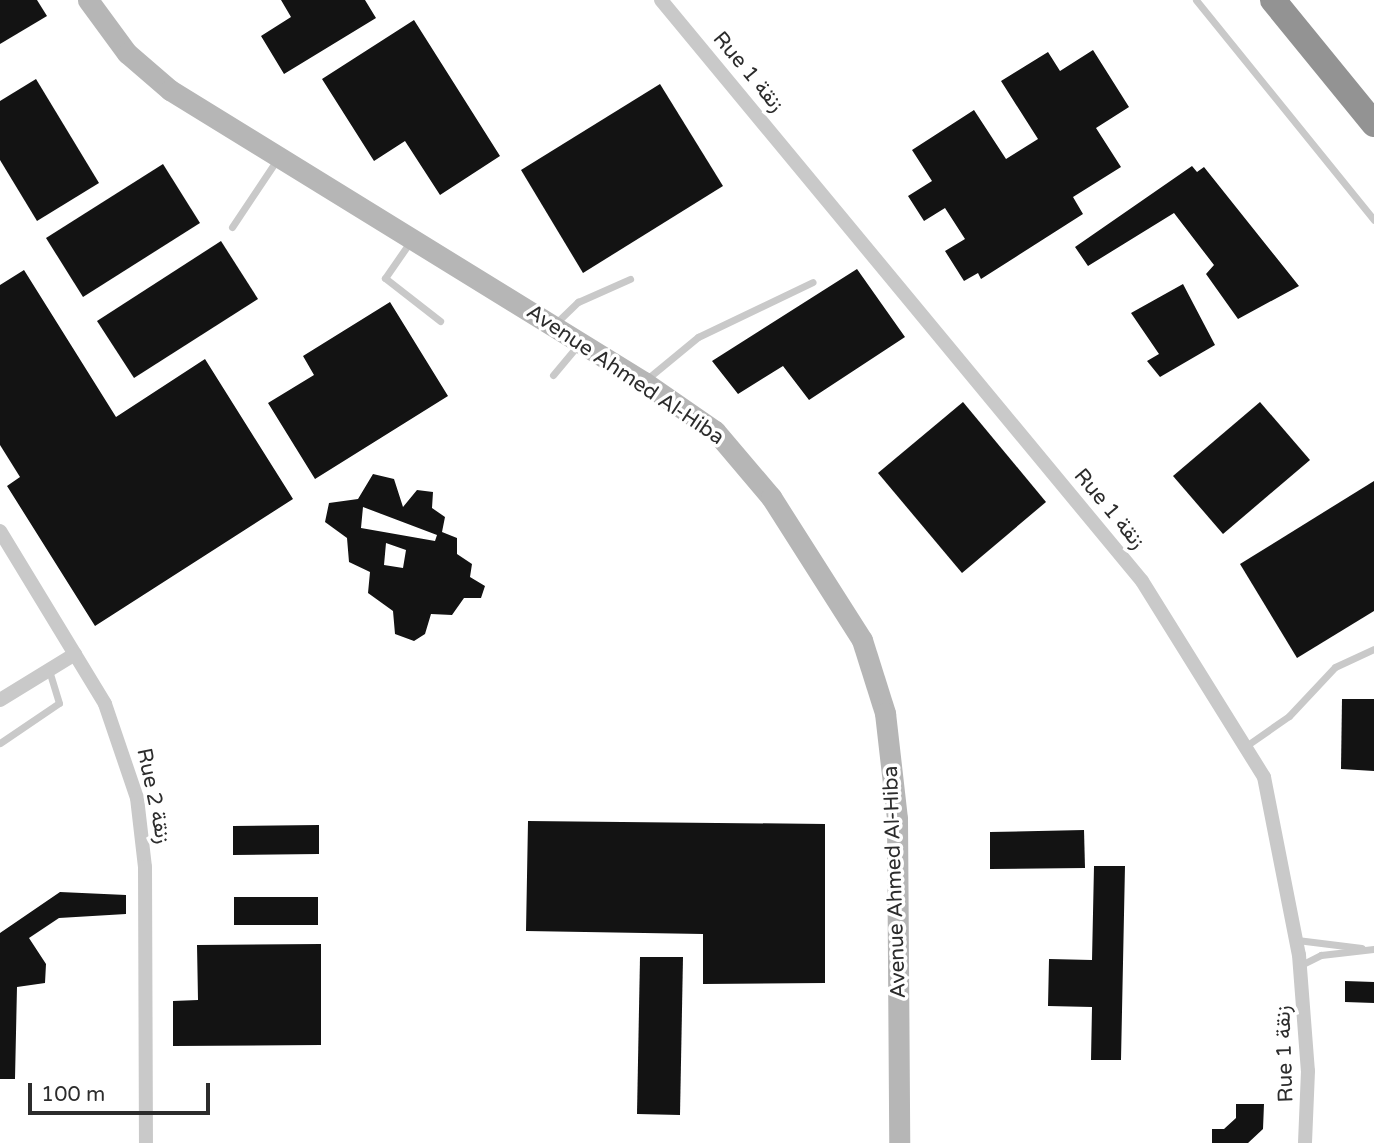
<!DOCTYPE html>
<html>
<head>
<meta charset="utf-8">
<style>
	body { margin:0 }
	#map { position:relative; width:1374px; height:1143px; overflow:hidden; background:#fff; font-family:"Varela Round",Vazirmatn,sans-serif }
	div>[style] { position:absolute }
	.building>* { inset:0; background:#131313 }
	.lane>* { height:7px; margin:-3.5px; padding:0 3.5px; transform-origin:3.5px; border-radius:3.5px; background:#c9c9c9 }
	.street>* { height:14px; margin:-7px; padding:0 7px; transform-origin:7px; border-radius:7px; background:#c9c9c9 }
	.secondary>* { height:21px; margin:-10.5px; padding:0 10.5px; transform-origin:10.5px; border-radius:10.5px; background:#b6b6b6 }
	.highway>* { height:26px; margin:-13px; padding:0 13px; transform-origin:13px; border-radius:13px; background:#939393 }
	span { translate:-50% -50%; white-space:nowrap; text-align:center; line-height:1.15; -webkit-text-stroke:7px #fff; paint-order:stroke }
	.street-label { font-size:21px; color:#2c2c2c }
	.scale { position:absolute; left:28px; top:1083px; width:182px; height:32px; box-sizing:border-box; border:4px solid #2c2c2c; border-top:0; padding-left:9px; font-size:21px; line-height:24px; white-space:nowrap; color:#2c2c2c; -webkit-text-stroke:5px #fff; paint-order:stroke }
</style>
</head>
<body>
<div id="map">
	<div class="building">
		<i style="clip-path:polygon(0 0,37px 0,47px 16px,0 44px)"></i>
		<i style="clip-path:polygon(281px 0,365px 0,376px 18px,284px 74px,261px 36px,291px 17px)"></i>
		<i style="clip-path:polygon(414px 20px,500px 156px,440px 195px,405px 141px,374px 161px,322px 79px)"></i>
		<i style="clip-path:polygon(1093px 50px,1129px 107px,1096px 128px,1121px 167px,1073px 197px,1083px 214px,981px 279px,978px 273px,964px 281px,945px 251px,965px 239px,945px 208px,924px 221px,908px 196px,932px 181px,912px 150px,974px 110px,1006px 159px,1038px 139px,1001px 81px,1048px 52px,1060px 71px)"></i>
		<i style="clip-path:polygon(36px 79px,99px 183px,37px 221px,0 160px,0 101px)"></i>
		<i style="clip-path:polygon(660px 84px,723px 186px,583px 273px,521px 170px)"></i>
		<i style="clip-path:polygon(163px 164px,200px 223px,83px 297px,46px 238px)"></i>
		<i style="clip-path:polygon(1192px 166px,1197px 172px,1204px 167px,1299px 286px,1238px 319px,1206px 274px,1214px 265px,1174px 213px,1088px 266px,1075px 247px)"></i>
		<i style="clip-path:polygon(221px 241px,258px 299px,134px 378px,97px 321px)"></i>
		<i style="clip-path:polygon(857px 269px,905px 337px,809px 400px,783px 366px,738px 394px,712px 361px)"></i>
		<i style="clip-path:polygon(24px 270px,116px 417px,205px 359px,293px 499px,95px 626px,7px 486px,20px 477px,0 445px,0 285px)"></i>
		<i style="clip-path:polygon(1183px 284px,1215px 345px,1160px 377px,1147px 361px,1159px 354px,1131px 313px)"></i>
		<i style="clip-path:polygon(390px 302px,448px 396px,315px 479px,268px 403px,314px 375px,303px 356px)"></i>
		<i style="clip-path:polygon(963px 402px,1046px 502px,962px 573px,878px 473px)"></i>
		<i style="clip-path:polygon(1260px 402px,1310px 460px,1223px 534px,1173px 476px)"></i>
		<i style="clip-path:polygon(evenodd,373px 474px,394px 479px,403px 507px,417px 490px,433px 492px,432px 508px,445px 517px,442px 532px,457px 538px,457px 554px,472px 564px,470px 577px,485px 586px,481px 598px,464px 598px,452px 615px,431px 614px,425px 634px,414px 641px,395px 634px,393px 611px,368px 593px,370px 572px,349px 562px,347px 538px,325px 522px,329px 503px,358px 499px,373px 474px,363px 507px,437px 535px,435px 541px,361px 528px,363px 507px,373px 474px,386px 543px,406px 550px,403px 568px,384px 565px,386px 543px)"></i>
		<i style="clip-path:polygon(1374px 481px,1374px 611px,1297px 658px,1240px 564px)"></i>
		<i style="clip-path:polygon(1342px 699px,1374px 699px,1374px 771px,1341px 769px)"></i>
		<i style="clip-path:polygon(528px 821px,825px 824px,825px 983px,703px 984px,703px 934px,526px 931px)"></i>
		<i style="clip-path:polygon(319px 825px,319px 854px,233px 855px,233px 826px)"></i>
		<i style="clip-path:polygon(1084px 830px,1085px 868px,990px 869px,990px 832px)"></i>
		<i style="clip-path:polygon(1094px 866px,1125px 866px,1121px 1060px,1091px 1060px,1092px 1007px,1048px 1006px,1049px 959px,1092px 960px)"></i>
		<i style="clip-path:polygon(60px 892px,126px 895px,126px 914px,59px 918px,29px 938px,46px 964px,45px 983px,17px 987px,15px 1079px,0 1079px,0 933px)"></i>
		<i style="clip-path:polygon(234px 897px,318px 897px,318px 925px,234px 925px)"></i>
		<i style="clip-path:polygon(321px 944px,321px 1045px,173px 1046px,173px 1001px,198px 1000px,197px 945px)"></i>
		<i style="clip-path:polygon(640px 957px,683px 957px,680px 1115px,637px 1114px)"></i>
		<i style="clip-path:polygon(1345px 981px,1374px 982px,1374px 1003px,1345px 1002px)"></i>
		<i style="clip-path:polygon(1236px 1104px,1264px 1104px,1263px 1129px,1248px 1143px,1212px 1143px,1212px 1129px,1224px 1129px,1236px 1118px)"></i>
	</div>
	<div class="lane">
		<i style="left:1196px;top:0;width:283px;rotate:51deg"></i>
		<i style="left:232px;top:227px;width:83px;rotate:-56.3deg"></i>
		<i style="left:410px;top:242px;width:44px;rotate:124.8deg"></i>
		<i style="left:385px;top:278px;width:70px;rotate:38deg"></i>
		<i style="left:555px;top:324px;width:32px;rotate:-44deg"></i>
		<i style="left:578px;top:302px;width:57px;rotate:-23.9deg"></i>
		<i style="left:553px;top:375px;width:39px;rotate:-50deg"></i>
		<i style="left:647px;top:379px;width:66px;rotate:-39.5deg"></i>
		<i style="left:698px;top:337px;width:127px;rotate:-25.6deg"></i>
		<i style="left:0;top:743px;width:71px;rotate:-34.1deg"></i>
		<i style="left:59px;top:703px;width:34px;rotate:-107deg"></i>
		<i style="left:1246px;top:746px;width:52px;rotate:-34.9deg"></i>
		<i style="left:1289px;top:716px;width:67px;rotate:-46.8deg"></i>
		<i style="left:1335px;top:667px;width:43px;rotate:-24.8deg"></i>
		<i style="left:1297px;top:940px;width:65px;rotate:7deg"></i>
		<i style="left:1301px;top:965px;width:22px;rotate:-27deg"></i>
		<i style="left:1321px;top:955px;width:53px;rotate:-6.5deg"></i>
	</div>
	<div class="street">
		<i style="left:661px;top:0;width:754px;rotate:50.38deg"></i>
		<i style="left:1142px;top:581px;width:231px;rotate:58.1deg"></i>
		<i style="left:1264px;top:777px;width:181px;rotate:78.9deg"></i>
		<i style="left:1299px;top:955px;width:116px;rotate:85.6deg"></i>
		<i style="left:1308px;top:1071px;width:72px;rotate:92.4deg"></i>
		<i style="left:0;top:531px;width:202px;rotate:58.7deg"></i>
		<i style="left:105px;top:704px;width:99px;rotate:71.2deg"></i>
		<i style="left:137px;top:798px;width:69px;rotate:83.4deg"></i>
		<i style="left:145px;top:867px;width:276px;rotate:89.8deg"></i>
		<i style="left:0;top:700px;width:88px;rotate:-31.5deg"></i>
	</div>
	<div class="secondary">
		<i style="left:88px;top:0;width:66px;rotate:53.7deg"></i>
		<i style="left:127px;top:53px;width:57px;rotate:40.7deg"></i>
		<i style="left:170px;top:90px;width:557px;rotate:31.63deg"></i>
		<i style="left:644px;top:382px;width:86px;rotate:34.6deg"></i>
		<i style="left:715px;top:431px;width:87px;rotate:49.7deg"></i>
		<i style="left:771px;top:497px;width:169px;rotate:57.5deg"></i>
		<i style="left:862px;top:640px;width:77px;rotate:72.5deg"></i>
		<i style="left:885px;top:713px;width:106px;rotate:83.5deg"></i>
		<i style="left:897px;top:818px;width:325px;rotate:89.6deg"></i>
	</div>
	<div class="highway">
		<i style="left:1273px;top:0;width:160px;rotate:50.8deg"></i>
	</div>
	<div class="street-label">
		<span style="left:748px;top:72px;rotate:50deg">Rue 1 زنقة</span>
		<span style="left:625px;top:375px;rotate:34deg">Avenue Ahmed Al-Hiba</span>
		<span style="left:1109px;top:509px;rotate:50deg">Rue 1 زنقة</span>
		<span style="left:153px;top:796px;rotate:78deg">Rue 2 زنقة</span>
		<span style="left:895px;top:882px;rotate:-92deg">Avenue Ahmed Al-Hiba</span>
		<span style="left:1285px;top:1054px;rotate:-92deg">Rue 1 زنقة</span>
	</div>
	<div class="scale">100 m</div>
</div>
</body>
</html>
